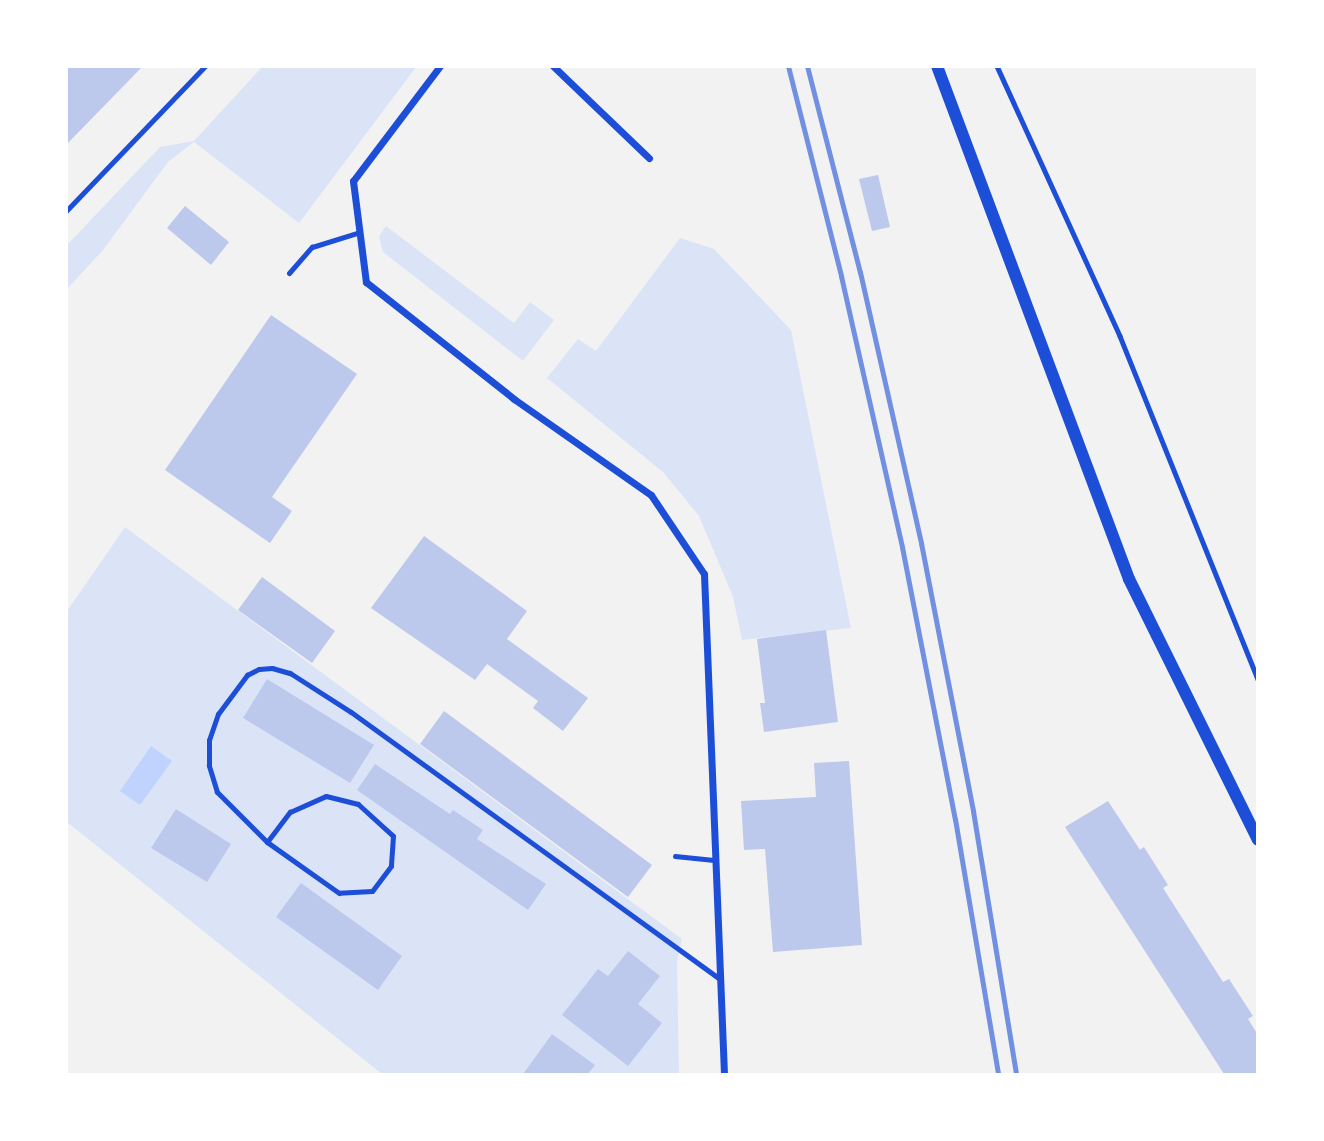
<!DOCTYPE html>
<html>
<head>
<meta charset="utf-8">
<style>
	body { margin:0 }
	#map { position:relative; width:1324px; height:1141px; overflow:hidden; background:#f2f2f2; font-family:"Titillium Web",sans-serif }
	div>[style] { position:absolute }
	.green>* { inset:0; background:#dbe4f7 }
	.water>* { inset:0; background:#bfd3fe }
	.building>* { inset:0; background:#bdc9ec }
	.path>* { height:4.5px; margin:-2.25px; padding:0 2.25px; transform-origin:2.25px; border-radius:2.25px; background:#1d4ed8 }
	.service>* { height:5px; margin:-2.5px; padding:0 2.5px; transform-origin:2.5px; border-radius:2.5px; background:#1d4ed8 }
	.minor>* { height:7px; margin:-3.5px; padding:0 3.5px; transform-origin:3.5px; border-radius:3.5px; background:#1d4ed8 }
	.tertiary>* { height:12px; margin:-6px; padding:0 6px; transform-origin:6px; border-radius:6px; background:#1d4ed8 }
	.rail>* { height:5px; margin:-2.5px; padding:0 2.5px; transform-origin:2.5px; border-radius:2.5px; background:#7290e2 }
	span { translate:-50% -50%; white-space:nowrap; text-align:center; line-height:1.15; -webkit-text-stroke:5px #fff; paint-order:stroke }
	.frame { position:absolute; inset:0; border:68px solid #fff; pointer-events:none }
</style>
</head>
<body>
<div id="map">
	<div class="green">
		<i style="clip-path:polygon(263px 66px,416px 67px,299px 223px,194px 142px,168px 162px,103px 250px,67px 289px,67px 245px,160px 147px,194px 141px)"></i>
		<i style="clip-path:polygon(386px 226px,514px 323px,530px 302px,554px 320px,523px 361px,383px 252px,379px 236px)"></i>
		<i style="clip-path:polygon(680px 238px,714px 249px,791px 330px,851px 628px,742px 640px,733px 597px,699px 516px,663px 472px,547px 378px,578px 339px,596px 351px)"></i>
		<i style="clip-path:polygon(125px 527px,682px 939px,677px 961px,679px 1074px,382px 1074px,67px 822px,67px 611px)"></i>
	</div>
	<div class="water">
		<i style="clip-path:polygon(151px 746px,172px 761px,140px 805px,120px 791px)"></i>
	</div>
	<div class="building">
		<i style="clip-path:polygon(66px 66px,143px 66px,66px 145px)"></i>
		<i style="clip-path:polygon(878px 175px,890px 227px,872px 231px,859px 179px)"></i>
		<i style="clip-path:polygon(185px 206px,229px 242px,211px 265px,167px 228px)"></i>
		<i style="clip-path:polygon(271px 315px,357px 374px,272px 497px,292px 511px,270px 543px,165px 470px)"></i>
		<i style="clip-path:polygon(424px 536px,527px 611px,507px 639px,588px 698px,563px 731px,533px 708px,538px 701px,487px 664px,475px 680px,371px 608px)"></i>
		<i style="clip-path:polygon(262px 577px,335px 631px,312px 663px,238px 610px)"></i>
		<i style="clip-path:polygon(826px 630px,838px 722px,764px 732px,760px 703px,765px 703px,757px 639px)"></i>
		<i style="clip-path:polygon(267px 679px,374px 745px,350px 783px,243px 718px)"></i>
		<i style="clip-path:polygon(444px 711px,652px 865px,628px 897px,420px 744px)"></i>
		<i style="clip-path:polygon(849px 761px,862px 945px,773px 952px,765px 849px,744px 850px,741px 801px,816px 797px,814px 763px)"></i>
		<i style="clip-path:polygon(375px 764px,450px 814px,453px 810px,483px 830px,477px 839px,546px 884px,528px 910px,357px 790px)"></i>
		<i style="clip-path:polygon(1108px 801px,1140px 850px,1144px 847px,1168px 885px,1163px 888px,1223px 982px,1229px 979px,1253px 1016px,1248px 1019px,1258px 1035px,1258px 1074px,1224px 1074px,1065px 827px)"></i>
		<i style="clip-path:polygon(176px 809px,231px 844px,207px 882px,151px 848px)"></i>
		<i style="clip-path:polygon(301px 883px,402px 956px,378px 990px,276px 917px)"></i>
		<i style="clip-path:polygon(628px 951px,660px 976px,638px 1004px,662px 1023px,628px 1066px,562px 1015px,598px 969px,608px 976px)"></i>
		<i style="clip-path:polygon(552px 1034px,595px 1065px,588px 1074px,523px 1074px)"></i>
	</div>
	<div class="path">
		<i style="left:997px;top:66px;width:297px;rotate:65.5deg"></i>
		<i style="left:1120px;top:336px;width:371px;rotate:68.1deg"></i>
	</div>
	<div class="service">
		<i style="left:66px;top:211px;width:201px;rotate:-46.2deg"></i>
		<i style="left:289px;top:273px;width:35px;rotate:-49deg"></i>
		<i style="left:312px;top:247px;width:50px;rotate:-17.4deg"></i>
		<i style="left:267px;top:842px;width:38px;rotate:-53deg"></i>
		<i style="left:290px;top:812px;width:39px;rotate:-24deg"></i>
		<i style="left:326px;top:796px;width:33px;rotate:14deg"></i>
		<i style="left:358px;top:804px;width:47px;rotate:42.4deg"></i>
		<i style="left:393px;top:836px;width:30px;rotate:94deg"></i>
		<i style="left:391px;top:866px;width:31px;rotate:127deg"></i>
		<i style="left:372px;top:891px;width:33px;rotate:177deg"></i>
		<i style="left:339px;top:893px;width:88px;rotate:-144.7deg"></i>
		<i style="left:267px;top:842px;width:71px;rotate:-135deg"></i>
		<i style="left:217px;top:792px;width:28px;rotate:-107deg"></i>
		<i style="left:209px;top:765px;width:25px;rotate:-90deg"></i>
		<i style="left:209px;top:740px;width:28px;rotate:-71deg"></i>
		<i style="left:218px;top:714px;width:49px;rotate:-53.4deg"></i>
		<i style="left:247px;top:675px;width:13px;rotate:-27deg"></i>
		<i style="left:259px;top:669px;width:13px;rotate:-4deg"></i>
		<i style="left:272px;top:668px;width:19px;rotate:16deg"></i>
		<i style="left:290px;top:673px;width:72px;rotate:32.6deg"></i>
		<i style="left:351px;top:712px;width:453px;rotate:35.9deg"></i>
		<i style="left:675px;top:856px;width:39px;rotate:6deg"></i>
	</div>
	<div class="minor">
		<i style="left:440px;top:66px;width:144px;rotate:127.1deg"></i>
		<i style="left:353px;top:181px;width:102px;rotate:82.7deg"></i>
		<i style="left:366px;top:282px;width:189px;rotate:38.3deg"></i>
		<i style="left:514px;top:399px;width:167px;rotate:35deg"></i>
		<i style="left:651px;top:495px;width:95px;rotate:56.1deg"></i>
		<i style="left:704px;top:574px;width:500px;rotate:87.71deg"></i>
		<i style="left:553px;top:66px;width:133px;rotate:43.8deg"></i>
	</div>
	<div class="tertiary">
		<i style="left:937px;top:66px;width:548px;rotate:69.48deg"></i>
		<i style="left:1129px;top:579px;width:291px;rotate:63.7deg"></i>
	</div>
	<div class="rail">
		<i style="left:788px;top:66px;width:217px;rotate:75.8deg"></i>
		<i style="left:841px;top:276px;width:278px;rotate:77.3deg"></i>
		<i style="left:902px;top:547px;width:277px;rotate:79deg"></i>
		<i style="left:955px;top:819px;width:259px;rotate:80.4deg"></i>
		<i style="left:807px;top:66px;width:213px;rotate:75.6deg"></i>
		<i style="left:860px;top:272px;width:278px;rotate:77.3deg"></i>
		<i style="left:921px;top:543px;width:273px;rotate:79deg"></i>
		<i style="left:973px;top:811px;width:266px;rotate:80.7deg"></i>
	</div>
	<div class="frame"></div>
</div>
</body>
</html>
